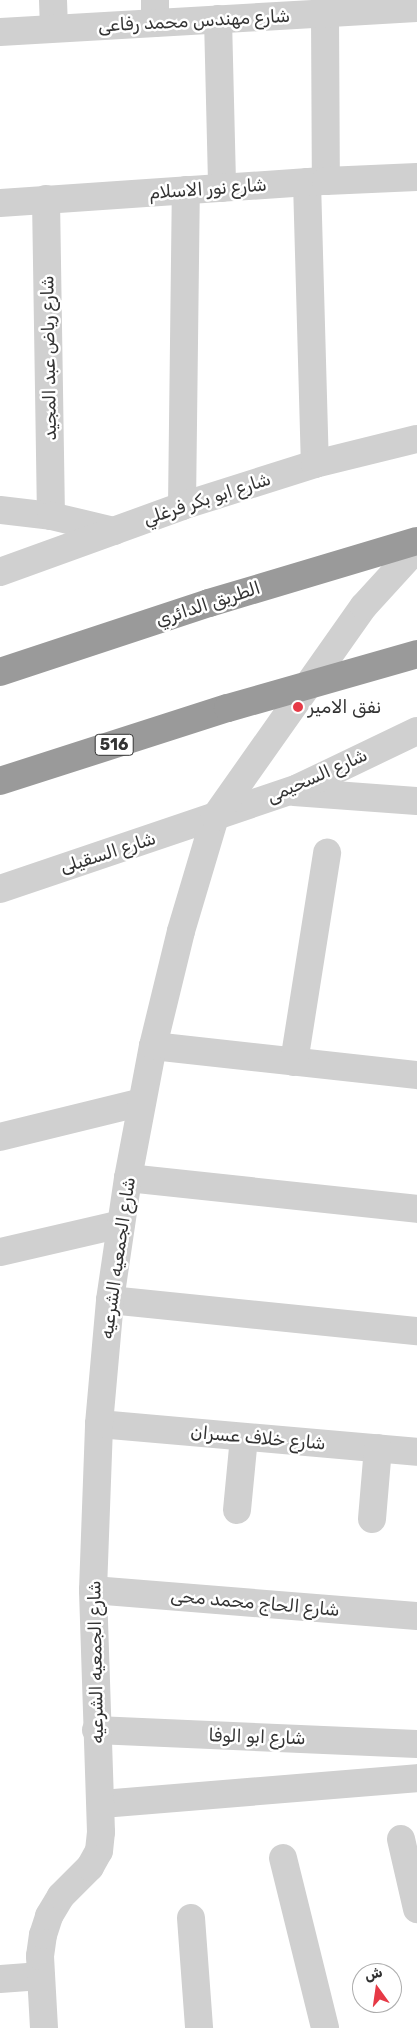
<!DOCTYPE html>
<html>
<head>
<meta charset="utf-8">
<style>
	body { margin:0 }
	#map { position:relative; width:417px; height:2028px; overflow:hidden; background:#fff; font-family:Rubik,Cairo,sans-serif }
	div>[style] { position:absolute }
	.minor>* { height:28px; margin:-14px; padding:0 14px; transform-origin:14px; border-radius:14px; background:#d0d0d0 }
	.highway>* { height:28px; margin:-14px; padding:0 14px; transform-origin:14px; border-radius:14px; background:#9a9a9a }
	.highway-bridge>* { height:28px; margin:-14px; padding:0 14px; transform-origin:14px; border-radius:14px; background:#9a9a9a }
	.dots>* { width:14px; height:14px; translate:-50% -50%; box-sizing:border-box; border:2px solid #fff; border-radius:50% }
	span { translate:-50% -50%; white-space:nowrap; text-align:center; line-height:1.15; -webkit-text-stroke:5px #fff; paint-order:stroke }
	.shield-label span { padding:1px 4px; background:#fff; border:1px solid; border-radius:4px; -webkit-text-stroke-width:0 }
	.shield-label { font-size:16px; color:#333; font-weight:700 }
	.street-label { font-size:18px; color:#333 }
	.poi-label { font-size:18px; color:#333 }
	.left { translate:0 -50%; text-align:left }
	.north { position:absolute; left:352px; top:1963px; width:50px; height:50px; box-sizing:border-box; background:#fff; border:1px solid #adadad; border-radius:50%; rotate:346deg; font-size:14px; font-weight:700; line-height:20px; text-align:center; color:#333 }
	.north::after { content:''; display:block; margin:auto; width:18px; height:22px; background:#e63946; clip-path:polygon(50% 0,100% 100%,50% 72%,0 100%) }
</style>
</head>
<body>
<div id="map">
	<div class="minor">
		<i style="left:53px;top:0;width:28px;rotate:88deg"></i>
		<i style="left:155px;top:0;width:23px;rotate:90deg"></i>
		<i style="left:325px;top:14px;width:167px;rotate:89.7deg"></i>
		<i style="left:218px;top:19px;width:169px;rotate:88.6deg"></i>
		<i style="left:0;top:32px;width:418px;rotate:-3.3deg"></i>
		<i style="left:307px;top:182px;width:282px;rotate:88.4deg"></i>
		<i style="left:46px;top:199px;width:317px;rotate:89.1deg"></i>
		<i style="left:0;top:203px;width:327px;rotate:-3.9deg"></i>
		<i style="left:326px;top:181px;width:91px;rotate:-2.5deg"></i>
		<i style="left:182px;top:506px;width:316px;rotate:-89.3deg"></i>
		<i style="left:0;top:510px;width:51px;rotate:6.7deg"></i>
		<i style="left:51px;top:516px;width:65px;rotate:13.4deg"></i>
		<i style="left:0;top:572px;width:194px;rotate:-19.9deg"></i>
		<i style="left:182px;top:506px;width:139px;rotate:-17.5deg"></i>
		<i style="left:315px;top:464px;width:105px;rotate:-13.8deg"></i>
		<i style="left:294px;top:792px;width:123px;rotate:4.2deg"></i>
		<i style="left:0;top:889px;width:315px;rotate:-18.7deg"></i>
		<i style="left:298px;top:788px;width:132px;rotate:-25.6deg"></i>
		<i style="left:153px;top:1046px;width:266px;rotate:6.3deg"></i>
		<i style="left:294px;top:1062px;width:212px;rotate:-81deg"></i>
		<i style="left:0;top:1137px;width:146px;rotate:-13.8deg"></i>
		<i style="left:128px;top:1178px;width:291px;rotate:6.1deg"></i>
		<i style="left:0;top:1252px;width:124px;rotate:-13deg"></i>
		<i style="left:110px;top:1300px;width:309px;rotate:5.8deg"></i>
		<i style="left:99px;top:1424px;width:319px;rotate:5deg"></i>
		<i style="left:237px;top:1510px;width:73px;rotate:-84.5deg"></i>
		<i style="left:372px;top:1519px;width:71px;rotate:-85.2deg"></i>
		<i style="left:93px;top:1590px;width:325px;rotate:4.6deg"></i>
		<i style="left:96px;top:1730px;width:321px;rotate:2.5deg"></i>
		<i style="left:102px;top:1804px;width:316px;rotate:-4.7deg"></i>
		<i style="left:401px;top:1839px;width:72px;rotate:77.1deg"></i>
		<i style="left:283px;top:1858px;width:175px;rotate:76.1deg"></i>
		<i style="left:191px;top:1918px;width:110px;rotate:85.8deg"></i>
		<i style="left:0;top:1979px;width:41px;rotate:-4.2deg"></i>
		<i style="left:44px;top:2028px;width:72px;rotate:-93.2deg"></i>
		<i style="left:40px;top:1956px;width:21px;rotate:-82deg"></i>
		<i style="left:43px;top:1935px;width:20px;rotate:-72deg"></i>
		<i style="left:49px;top:1916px;width:23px;rotate:-59deg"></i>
		<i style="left:61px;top:1896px;width:41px;rotate:-45deg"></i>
		<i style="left:90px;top:1867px;width:18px;rotate:-61deg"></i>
		<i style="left:99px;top:1851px;width:19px;rotate:-84deg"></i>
		<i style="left:101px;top:1832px;width:242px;rotate:-91.9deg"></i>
		<i style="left:93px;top:1590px;width:166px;rotate:-87.9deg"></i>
		<i style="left:99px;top:1424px;width:124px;rotate:-84.9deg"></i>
		<i style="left:110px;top:1300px;width:123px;rotate:-81.6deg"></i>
		<i style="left:128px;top:1178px;width:134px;rotate:-79.3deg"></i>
		<i style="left:153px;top:1046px;width:118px;rotate:-76.3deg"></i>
		<i style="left:181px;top:931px;width:119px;rotate:-73.4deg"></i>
		<i style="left:215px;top:817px;width:258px;rotate:-54.8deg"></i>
		<i style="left:364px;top:606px;width:79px;rotate:-47.6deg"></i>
	</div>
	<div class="highway">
		<i style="left:0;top:672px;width:220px;rotate:-18.3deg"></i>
		<i style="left:209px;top:603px;width:217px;rotate:-16.6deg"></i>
		<i style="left:0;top:781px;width:239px;rotate:-17.8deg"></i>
	</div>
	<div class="highway-bridge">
		<i style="left:228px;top:708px;width:197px;rotate:-15.9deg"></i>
	</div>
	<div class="dots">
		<i style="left:298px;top:707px;background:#e63946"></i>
	</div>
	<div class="shield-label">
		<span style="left:114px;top:745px">516</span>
	</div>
	<div class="street-label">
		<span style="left:194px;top:21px;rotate:-3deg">شارع مهندس محمد رفاعى</span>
		<span style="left:208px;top:189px;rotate:-4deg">شارع نور الاسلام</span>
		<span style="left:49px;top:358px;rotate:-91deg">شارع رياض عبد المجيد</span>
		<span style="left:207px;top:499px;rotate:-18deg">شارع ابو بكر فرغلي</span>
		<span style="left:208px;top:604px;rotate:-18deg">الطريق الدائري</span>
		<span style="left:317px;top:776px;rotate:-24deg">شارع السحيمى</span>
		<span style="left:108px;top:853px;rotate:-18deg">شارع السقيلى</span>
		<span style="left:118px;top:1258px;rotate:-82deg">شارع الجمعيه الشرعيه</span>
		<span style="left:258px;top:1438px;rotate:5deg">شارع خلاف عسران</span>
		<span style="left:255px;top:1603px;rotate:5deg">شارع الحاج محمد محى</span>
		<span style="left:96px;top:1662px;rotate:-91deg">شارع الجمعيه الشرعيه</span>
		<span style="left:257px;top:1737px;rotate:2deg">شارع ابو الوفا</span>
	</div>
	<div class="poi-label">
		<span class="left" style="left:308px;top:707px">نفق الامير</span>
	</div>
	<div class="north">ش</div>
</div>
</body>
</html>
